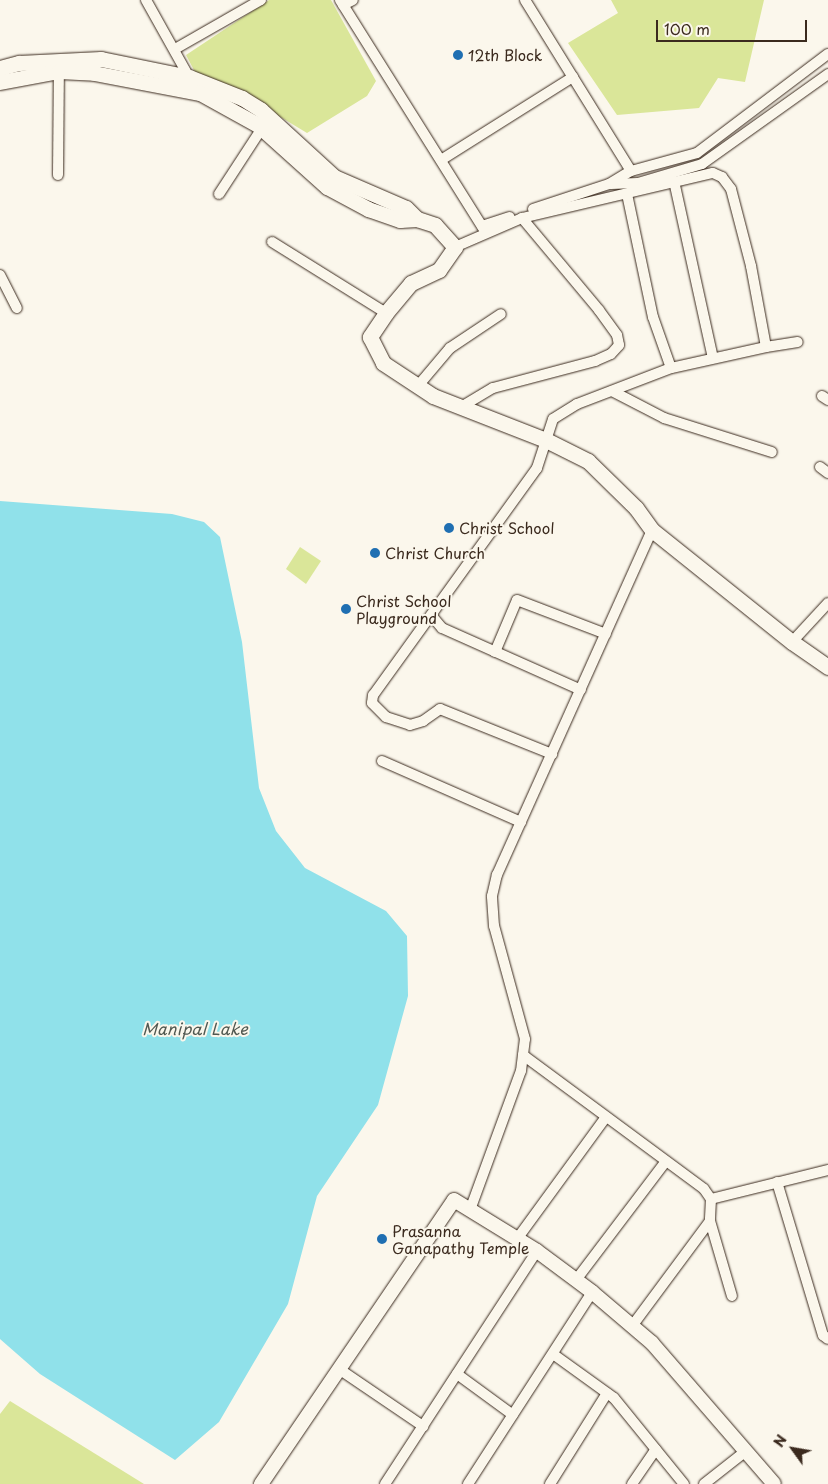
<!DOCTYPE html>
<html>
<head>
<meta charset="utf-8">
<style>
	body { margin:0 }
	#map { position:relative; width:828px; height:1484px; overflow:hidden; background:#fbf7ec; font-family:"Playpen Sans",sans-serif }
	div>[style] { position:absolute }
	.green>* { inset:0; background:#dae699 }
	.water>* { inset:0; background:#90e1ea }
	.roads { filter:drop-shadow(0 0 1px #3b2a1e) drop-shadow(0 0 1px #3b2a1e) }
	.minor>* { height:10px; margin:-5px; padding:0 5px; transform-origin:5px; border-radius:5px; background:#fbf7ec }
	.tertiary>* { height:14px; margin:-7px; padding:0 7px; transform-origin:7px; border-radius:7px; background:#fbf7ec }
	.secondary>* { height:15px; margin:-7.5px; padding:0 7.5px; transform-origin:7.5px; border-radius:7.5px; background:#fbf7ec }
	.dots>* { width:14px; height:14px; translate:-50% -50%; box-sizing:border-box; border:2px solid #fbf7ec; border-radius:50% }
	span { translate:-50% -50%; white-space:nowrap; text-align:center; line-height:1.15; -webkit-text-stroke:4px #fbf7ec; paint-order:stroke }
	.poi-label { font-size:15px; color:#3b2a1e }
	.left { translate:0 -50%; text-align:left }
	.water-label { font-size:16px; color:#505851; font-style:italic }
	.north { position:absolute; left:768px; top:1424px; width:50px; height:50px; -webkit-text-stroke:4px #fbf7ec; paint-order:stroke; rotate:302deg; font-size:14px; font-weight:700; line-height:20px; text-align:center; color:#3b2a1e }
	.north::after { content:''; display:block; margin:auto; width:18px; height:22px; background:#3b2a1e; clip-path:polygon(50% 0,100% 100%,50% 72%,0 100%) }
	.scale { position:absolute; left:656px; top:20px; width:151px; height:22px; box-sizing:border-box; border:2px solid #3b2a1e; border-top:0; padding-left:6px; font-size:15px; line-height:18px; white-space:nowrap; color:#3b2a1e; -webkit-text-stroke:4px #fbf7ec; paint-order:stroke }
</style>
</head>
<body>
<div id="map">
	<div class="green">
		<i style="clip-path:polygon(269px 0,331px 0,376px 81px,367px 96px,307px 133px,236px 90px,195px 72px,186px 55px)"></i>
		<i style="clip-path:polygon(611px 0,764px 0,745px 82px,718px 78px,699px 108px,617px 115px,568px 43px,618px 13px)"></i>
		<i style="clip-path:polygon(300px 547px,321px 561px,306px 584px,286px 569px)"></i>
		<i style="clip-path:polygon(10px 1401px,144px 1484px,0 1484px,0 1414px)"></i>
	</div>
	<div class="water">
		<i style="clip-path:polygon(0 501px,172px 514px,204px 522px,220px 537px,242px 642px,259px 788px,276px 831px,305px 868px,386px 911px,407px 936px,408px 996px,378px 1105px,317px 1196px,288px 1304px,219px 1422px,175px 1460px,40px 1374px,0 1339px)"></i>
	</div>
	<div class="roads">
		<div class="minor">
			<i style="left:146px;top:0;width:88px;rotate:60.8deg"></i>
			<i style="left:340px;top:0;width:273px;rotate:57.9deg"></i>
			<i style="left:525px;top:0;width:201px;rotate:58.2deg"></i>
			<i style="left:343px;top:5px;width:11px;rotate:-27deg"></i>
			<i style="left:175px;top:49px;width:99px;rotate:-29.7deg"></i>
			<i style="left:441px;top:160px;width:156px;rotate:-32.2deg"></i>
			<i style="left:58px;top:175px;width:109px;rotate:-89.5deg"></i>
			<i style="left:674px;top:181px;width:181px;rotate:77.6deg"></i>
			<i style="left:611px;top:184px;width:27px;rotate:-2deg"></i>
			<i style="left:638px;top:183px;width:67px;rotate:-16.5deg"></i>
			<i style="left:702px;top:164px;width:155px;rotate:-35.5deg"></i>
			<i style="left:219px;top:194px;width:79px;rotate:-56.9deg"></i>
			<i style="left:627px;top:194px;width:126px;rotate:78.1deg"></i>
			<i style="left:653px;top:317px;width:54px;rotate:70.6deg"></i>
			<i style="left:533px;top:209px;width:80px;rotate:-18.2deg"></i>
			<i style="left:609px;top:184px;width:26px;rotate:-31deg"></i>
			<i style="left:631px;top:171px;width:68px;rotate:-15.3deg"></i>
			<i style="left:697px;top:153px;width:164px;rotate:-37.1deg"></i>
			<i style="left:482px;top:226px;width:29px;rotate:-18deg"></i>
			<i style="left:272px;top:242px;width:134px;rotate:31.9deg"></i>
			<i style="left:455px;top:247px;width:73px;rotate:-23.4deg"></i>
			<i style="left:522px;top:218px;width:196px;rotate:-13.3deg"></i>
			<i style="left:713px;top:173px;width:10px;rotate:24deg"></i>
			<i style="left:722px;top:177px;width:15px;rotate:53deg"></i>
			<i style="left:731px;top:189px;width:80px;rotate:75.4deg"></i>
			<i style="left:751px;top:266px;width:82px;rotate:79.5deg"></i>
			<i style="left:766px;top:347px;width:97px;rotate:167.5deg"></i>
			<i style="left:671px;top:368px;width:101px;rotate:159deg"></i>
			<i style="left:577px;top:404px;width:28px;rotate:148deg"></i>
			<i style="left:553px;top:419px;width:52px;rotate:108.1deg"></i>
			<i style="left:537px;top:468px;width:280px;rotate:125.8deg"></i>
			<i style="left:373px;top:695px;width:8px;rotate:97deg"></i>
			<i style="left:372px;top:703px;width:20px;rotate:45deg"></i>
			<i style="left:386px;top:717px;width:25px;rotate:18deg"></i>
			<i style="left:410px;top:725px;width:14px;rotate:-17deg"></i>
			<i style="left:423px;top:721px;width:21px;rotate:-35deg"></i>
			<i style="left:440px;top:709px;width:121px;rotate:21.9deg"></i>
			<i style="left:0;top:275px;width:37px;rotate:63deg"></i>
			<i style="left:766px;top:347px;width:32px;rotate:-9deg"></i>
			<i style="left:417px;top:387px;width:51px;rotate:-49.8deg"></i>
			<i style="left:450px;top:348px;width:61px;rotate:-33.7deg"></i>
			<i style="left:612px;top:391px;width:59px;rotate:27.4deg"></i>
			<i style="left:664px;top:418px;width:113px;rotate:17.5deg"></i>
			<i style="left:822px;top:396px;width:7px;rotate:34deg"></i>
			<i style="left:461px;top:407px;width:37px;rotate:-31deg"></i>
			<i style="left:493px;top:388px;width:106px;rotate:-14.8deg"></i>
			<i style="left:595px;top:361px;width:17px;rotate:-24deg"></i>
			<i style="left:611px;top:354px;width:12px;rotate:-48deg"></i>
			<i style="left:619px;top:345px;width:10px;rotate:-101deg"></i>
			<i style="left:617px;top:335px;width:31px;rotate:-126deg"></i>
			<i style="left:599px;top:310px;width:120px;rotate:-129.9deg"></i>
			<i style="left:820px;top:467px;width:10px;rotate:37deg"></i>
			<i style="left:431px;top:615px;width:17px;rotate:50deg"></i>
			<i style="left:442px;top:628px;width:152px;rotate:24deg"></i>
			<i style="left:792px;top:642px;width:53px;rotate:-47.3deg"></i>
			<i style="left:495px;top:652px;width:56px;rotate:-67.1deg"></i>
			<i style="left:517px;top:600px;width:95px;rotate:20.9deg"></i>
			<i style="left:382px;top:761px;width:152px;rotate:23.7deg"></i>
			<i style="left:523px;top:1055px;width:225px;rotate:36.5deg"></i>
			<i style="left:704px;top:1189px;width:12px;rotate:55deg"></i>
			<i style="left:711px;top:1199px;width:22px;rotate:93deg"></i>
			<i style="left:710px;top:1221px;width:131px;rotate:126.6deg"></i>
			<i style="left:777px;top:1182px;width:160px;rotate:73.3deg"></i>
			<i style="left:823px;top:1335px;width:6px;rotate:39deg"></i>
			<i style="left:711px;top:1199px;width:121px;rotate:-13.9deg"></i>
			<i style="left:470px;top:1210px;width:148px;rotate:-69.9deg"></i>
			<i style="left:521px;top:1071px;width:32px;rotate:-83deg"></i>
			<i style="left:525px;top:1039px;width:117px;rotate:-105.3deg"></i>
			<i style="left:494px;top:926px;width:30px;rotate:-94deg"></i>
			<i style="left:492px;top:896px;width:22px;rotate:-77deg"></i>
			<i style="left:497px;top:875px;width:378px;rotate:-65.8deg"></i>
			<i style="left:710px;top:1221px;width:78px;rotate:73.7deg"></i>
			<i style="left:517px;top:1239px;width:151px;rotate:-53.9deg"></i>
			<i style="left:576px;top:1280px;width:149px;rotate:-52.9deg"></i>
			<i style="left:553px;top:1354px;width:75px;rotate:35.8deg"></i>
			<i style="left:614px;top:1398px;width:111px;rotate:50.9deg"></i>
			<i style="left:339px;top:1369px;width:102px;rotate:34.2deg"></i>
			<i style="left:457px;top:1374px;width:69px;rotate:36.2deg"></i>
			<i style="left:385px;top:1484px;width:278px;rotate:-56.9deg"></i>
			<i style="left:468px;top:1484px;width:229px;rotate:-57.1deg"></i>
			<i style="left:550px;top:1484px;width:107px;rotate:-57.9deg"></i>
			<i style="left:632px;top:1484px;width:42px;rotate:-55.6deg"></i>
			<i style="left:704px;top:1484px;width:53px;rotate:-38.2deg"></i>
		</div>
		<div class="tertiary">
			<i style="left:261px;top:1484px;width:343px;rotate:-55.8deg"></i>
			<i style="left:454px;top:1200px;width:97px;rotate:31.6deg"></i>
			<i style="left:537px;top:1251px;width:69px;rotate:36.7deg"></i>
			<i style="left:592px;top:1292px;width:79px;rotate:40.4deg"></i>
			<i style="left:652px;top:1343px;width:186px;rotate:49.1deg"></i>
		</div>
		<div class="secondary">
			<i style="left:0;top:68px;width:20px;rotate:-15deg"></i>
			<i style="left:19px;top:63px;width:82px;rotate:-2.8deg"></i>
			<i style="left:101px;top:59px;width:90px;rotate:11.6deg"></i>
			<i style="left:189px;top:77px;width:57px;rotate:21.6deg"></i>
			<i style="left:242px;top:98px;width:22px;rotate:32deg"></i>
			<i style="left:261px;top:110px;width:99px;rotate:42.5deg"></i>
			<i style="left:334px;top:177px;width:78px;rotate:23.3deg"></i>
			<i style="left:406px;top:208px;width:16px;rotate:45deg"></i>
			<i style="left:0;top:82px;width:60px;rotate:-10.6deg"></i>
			<i style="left:59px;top:71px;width:35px;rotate:3deg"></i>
			<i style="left:94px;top:73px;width:108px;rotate:10.7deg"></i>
			<i style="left:200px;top:93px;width:66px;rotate:28.9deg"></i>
			<i style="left:258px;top:125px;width:93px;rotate:41.9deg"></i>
			<i style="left:327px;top:187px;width:47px;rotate:28.2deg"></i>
			<i style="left:368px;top:209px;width:34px;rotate:19deg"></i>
			<i style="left:400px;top:220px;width:17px;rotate:-3deg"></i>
			<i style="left:417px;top:219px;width:19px;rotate:18deg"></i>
			<i style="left:435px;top:225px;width:30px;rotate:48deg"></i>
			<i style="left:455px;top:247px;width:28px;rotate:125deg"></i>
			<i style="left:439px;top:270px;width:31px;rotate:155deg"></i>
			<i style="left:411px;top:283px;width:39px;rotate:130deg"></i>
			<i style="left:386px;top:313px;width:29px;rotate:124deg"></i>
			<i style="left:370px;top:337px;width:29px;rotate:63deg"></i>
			<i style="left:383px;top:363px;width:60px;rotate:33.4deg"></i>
			<i style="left:433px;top:396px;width:121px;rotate:21.3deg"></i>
			<i style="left:546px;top:440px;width:47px;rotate:26.6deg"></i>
			<i style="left:588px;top:461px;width:67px;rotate:44.4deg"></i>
			<i style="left:636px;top:508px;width:27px;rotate:54deg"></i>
			<i style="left:652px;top:530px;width:179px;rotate:38.7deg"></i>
			<i style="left:792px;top:642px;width:44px;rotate:34.8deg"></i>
		</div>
	</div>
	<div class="dots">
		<i style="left:458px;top:55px;background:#1f6fb2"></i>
		<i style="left:449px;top:528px;background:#1f6fb2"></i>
		<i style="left:375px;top:553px;background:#1f6fb2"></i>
		<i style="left:346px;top:609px;background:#1f6fb2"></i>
		<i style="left:382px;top:1239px;background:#1f6fb2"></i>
	</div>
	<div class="poi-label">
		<span class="left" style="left:468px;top:55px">12th Block</span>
		<span class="left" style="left:459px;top:528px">Christ School</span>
		<span class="left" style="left:385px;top:553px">Christ Church</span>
		<span class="left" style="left:356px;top:609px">Christ School<br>Playground</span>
		<span class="left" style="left:392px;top:1239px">Prasanna<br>Ganapathy Temple</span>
	</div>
	<div class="water-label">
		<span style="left:195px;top:1028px">Manipal Lake</span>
	</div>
	<div class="north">N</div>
	<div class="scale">100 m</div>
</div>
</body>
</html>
